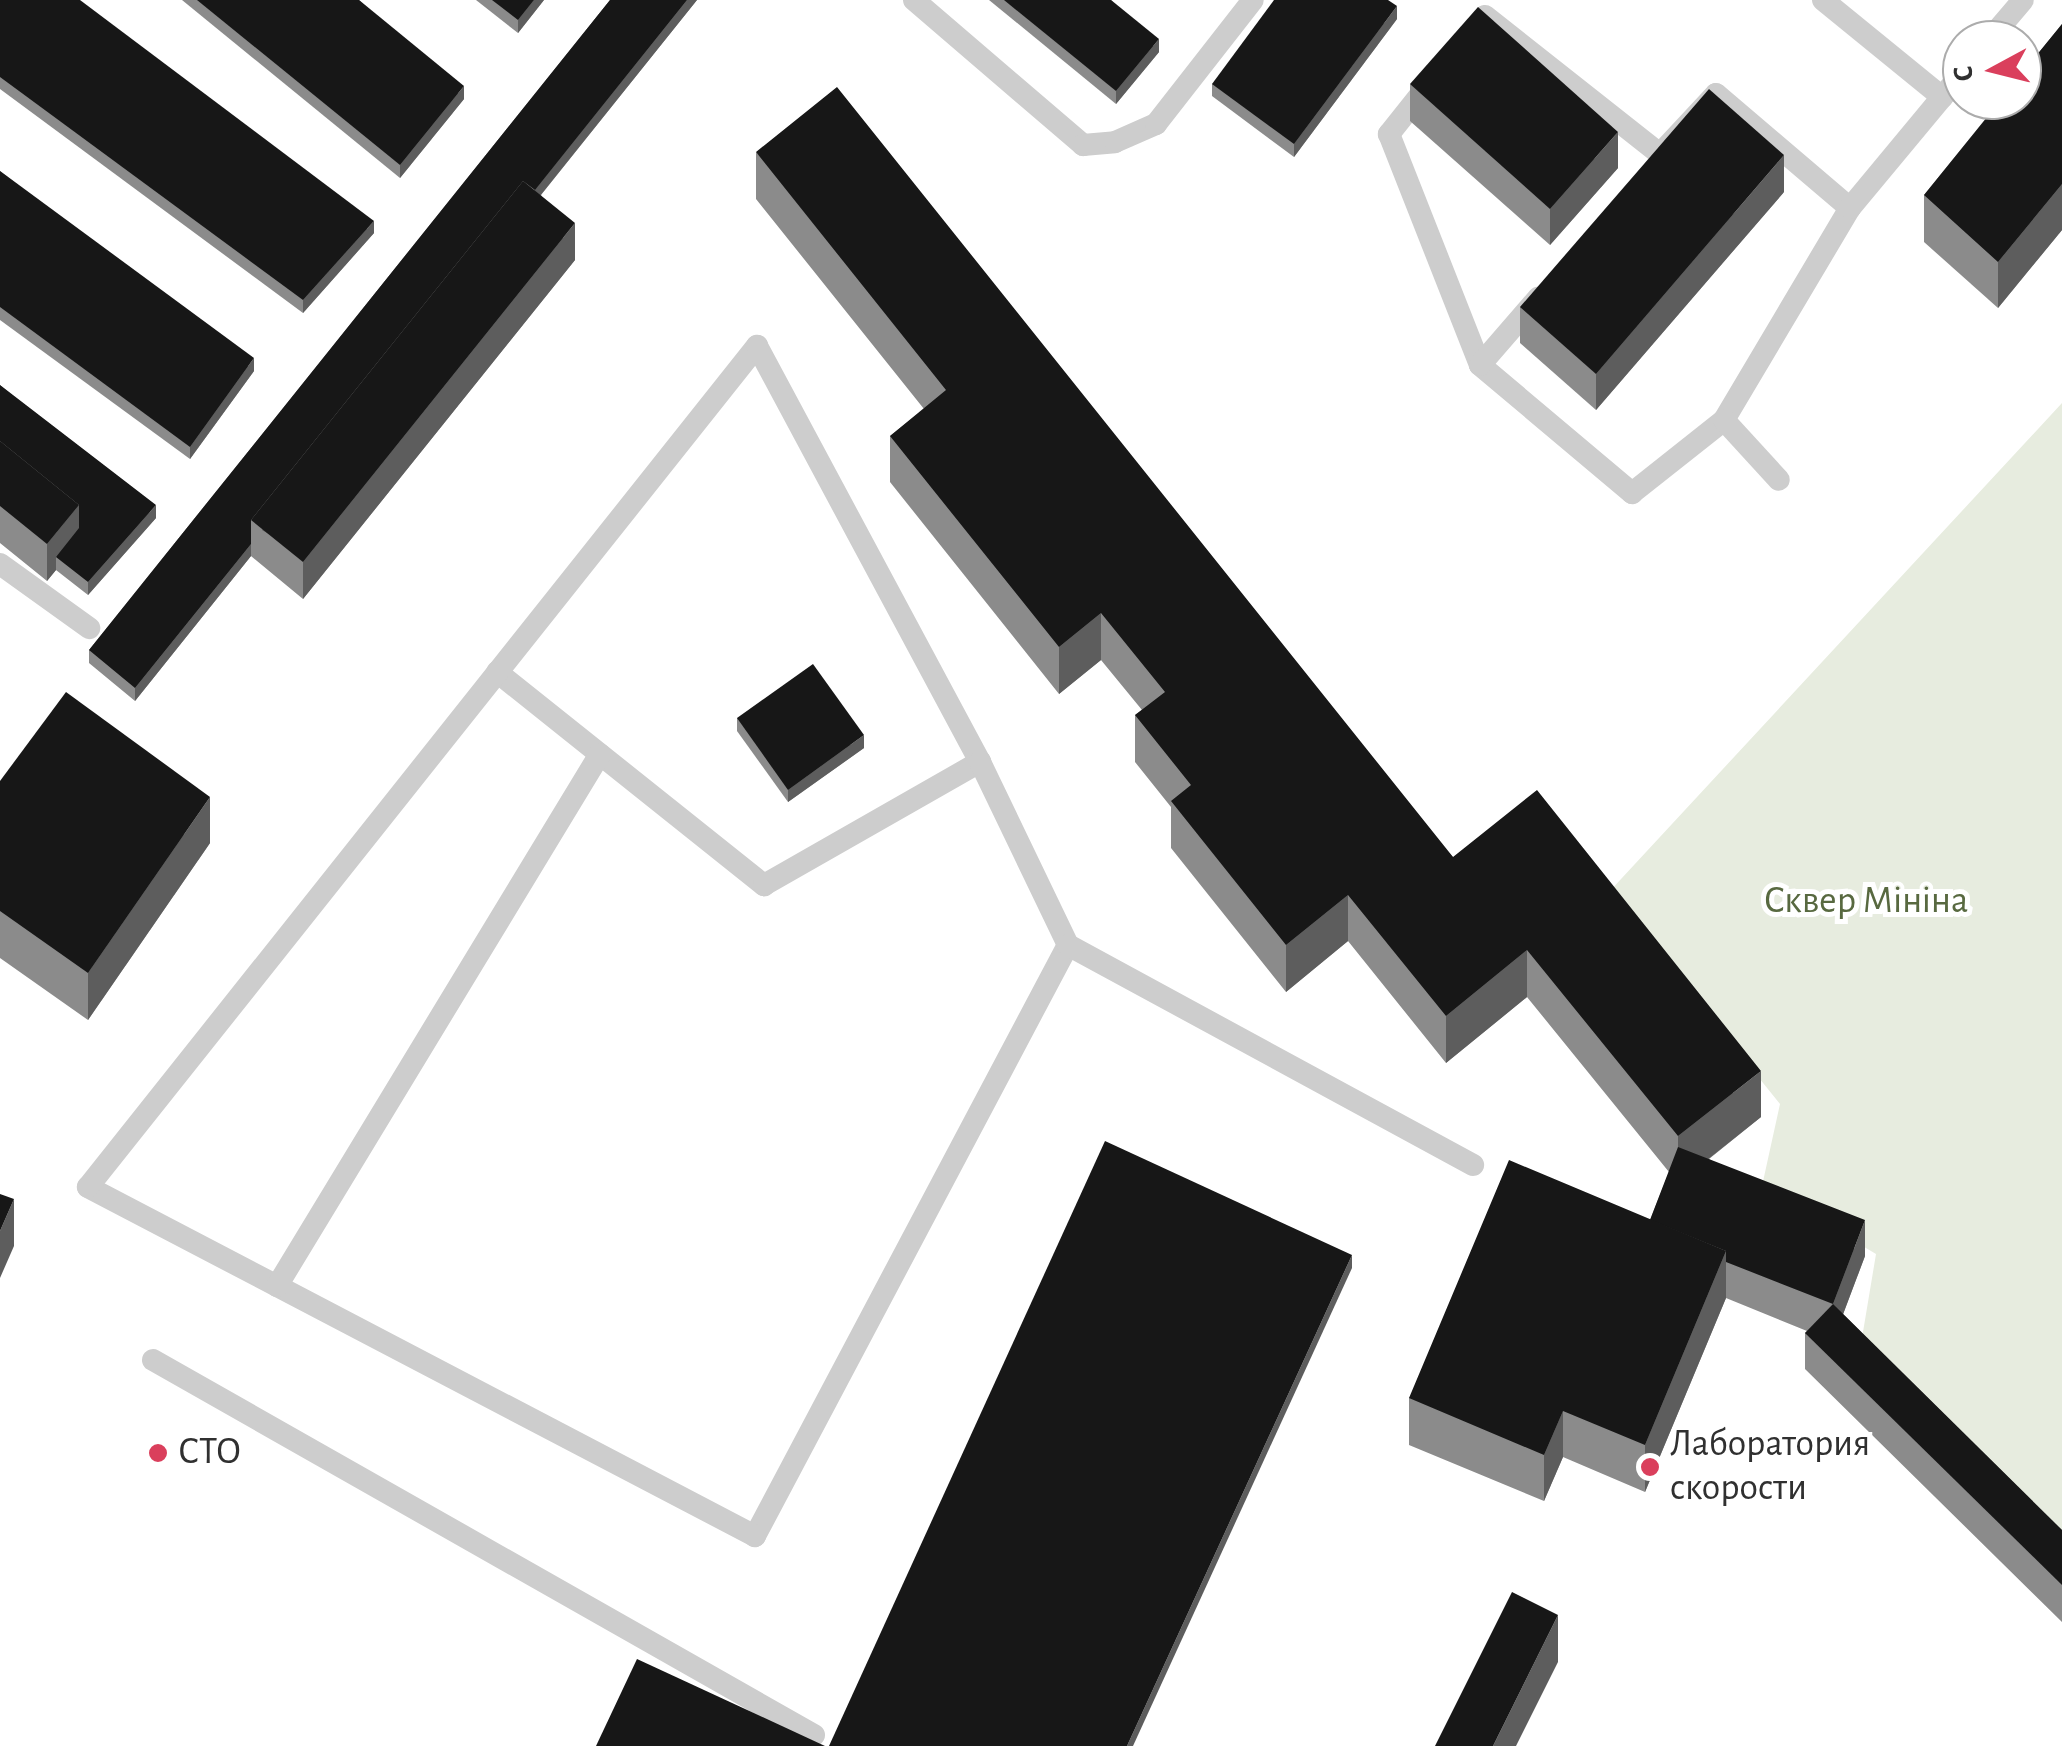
<!DOCTYPE html>
<html>
<head>
<meta charset="utf-8">
<style>
	body { margin:0 }
	#map { position:relative; width:2062px; height:1746px; overflow:hidden; background:#fff; font-family:"Alegreya Sans",sans-serif }
	div>[style] { position:absolute }
	.green>* { inset:0; background:#e7ecdf }
	.lane>* { height:22px; margin:-11px; padding:0 11px; transform-origin:11px; border-radius:11px; background:#cdcdcd }
	.wall>* { inset:0; background:#8b8b8b }
	.shaded-wall>* { inset:0; background:#5d5d5d }
	.building>* { inset:0; background:#171717 }
	.dots>* { width:28px; height:28px; translate:-50% -50%; box-sizing:border-box; border:5px solid #fff; border-radius:50% }
	span { translate:-50% -50%; white-space:nowrap; text-align:center; line-height:1.15; -webkit-text-stroke:10px #fff; paint-order:stroke }
	.park-label { font-size:38px; color:#586940 }
	.poi-label { font-size:38px; color:#303030 }
	.left { translate:0 -50%; text-align:left }
	.north { position:absolute; left:1942px; top:20px; width:100px; height:100px; box-sizing:border-box; background:#fff; border:2px solid #acacac; border-radius:50%; rotate:263deg; font-size:28px; font-weight:700; line-height:40px; text-align:center; color:#303030 }
	.north::after { content:''; display:block; margin:auto; width:35px; height:45px; background:#da3f5c; clip-path:polygon(50% 0,100% 100%,50% 72%,0 100%) }
</style>
</head>
<body>
<div id="map">
	<div class="green">
		<i style="clip-path:polygon(2062px 403px,2062px 1532px,1862px 1338px,1876px 1254px,1762px 1186px,1780px 1104px,1609px 892px)"></i>
	</div>
	<div class="lane">
		<i style="left:914px;top:0;width:223px;rotate:40.6deg"></i>
		<i style="left:1083px;top:145px;width:32px;rotate:-5deg"></i>
		<i style="left:1115px;top:142px;width:45px;rotate:-23.7deg"></i>
		<i style="left:1156px;top:124px;width:157px;rotate:-52deg"></i>
		<i style="left:1823px;top:0;width:154px;rotate:39.2deg"></i>
		<i style="left:1485px;top:16px;width:223px;rotate:38.3deg"></i>
		<i style="left:1660px;top:154px;width:82px;rotate:-47deg"></i>
		<i style="left:1716px;top:94px;width:176px;rotate:40.4deg"></i>
		<i style="left:1989px;top:40px;width:52px;rotate:-49.6deg"></i>
		<i style="left:1428px;top:85px;width:63px;rotate:128.5deg"></i>
		<i style="left:1389px;top:134px;width:248px;rotate:68.5deg"></i>
		<i style="left:1480px;top:365px;width:199px;rotate:40.1deg"></i>
		<i style="left:1632px;top:493px;width:117px;rotate:-38.4deg"></i>
		<i style="left:1724px;top:420px;width:247px;rotate:-59.3deg"></i>
		<i style="left:1850px;top:208px;width:175px;rotate:-50.3deg"></i>
		<i style="left:1480px;top:365px;width:89px;rotate:-49.1deg"></i>
		<i style="left:1724px;top:420px;width:81px;rotate:47.5deg"></i>
		<i style="left:0;top:564px;width:110px;rotate:35.7deg"></i>
		<i style="left:497px;top:672px;width:342px;rotate:38.6deg"></i>
		<i style="left:764px;top:885px;width:249px;rotate:-29.7deg"></i>
		<i style="left:1068px;top:945px;width:669px;rotate:117.91deg"></i>
		<i style="left:755px;top:1536px;width:753px;rotate:-152.38deg"></i>
		<i style="left:88px;top:1187px;width:1075px;rotate:-51.5deg"></i>
		<i style="left:757px;top:346px;width:472px;rotate:61.8deg"></i>
		<i style="left:980px;top:762px;width:203px;rotate:64.3deg"></i>
		<i style="left:1068px;top:945px;width:461px;rotate:28.5deg"></i>
		<i style="left:277px;top:1286px;width:622px;rotate:-58.74deg"></i>
		<i style="left:153px;top:1360px;width:760px;rotate:29.57deg"></i>
	</div>
	<div class="wall">
		<i style="clip-path:polygon(0 0,374px 233px,303px 313px,0 89px)"></i>
		<i style="clip-path:polygon(182px 0,359px 0,464px 99px,400px 178px)"></i>
		<i style="clip-path:polygon(476px 0,544px 0,518px 33px)"></i>
		<i style="clip-path:polygon(610px 0,697px 0,541px 195px,575px 260px,303px 599px,251px 556px,135px 701px,89px 663px,89px 650px)"></i>
		<i style="clip-path:polygon(989px 0,1111px 0,1159px 52px,1116px 104px)"></i>
		<i style="clip-path:polygon(1397px 19px,1294px 157px,1212px 96px,1212px 84px)"></i>
		<i style="clip-path:polygon(2062px 24px,2062px 230px,1998px 308px,1924px 242px,1924px 195px)"></i>
		<i style="clip-path:polygon(1410px 84px,1618px 168px,1550px 245px,1410px 121px)"></i>
		<i style="clip-path:polygon(756px 152px,1453px 857px,1761px 1117px,1709px 1159px,1865px 1256px,1843px 1314px,2062px 1530px,2062px 1622px,1805px 1369px,1805px 1333px,1807px 1331px,1726px 1298px,1645px 1492px,1563px 1457px,1544px 1501px,1409px 1445px,1409px 1398px,1650px 1220px,1669px 1172px,1527px 997px,1446px 1063px,1348px 941px,1286px 992px,1171px 848px,1171px 807px,1135px 762px,1135px 715px,1142px 710px,1101px 660px,1059px 694px,890px 482px,890px 436px,924px 409px,756px 199px)"></i>
		<i style="clip-path:polygon(0 171px,254px 371px,190px 459px,0 320px)"></i>
		<i style="clip-path:polygon(1784px 192px,1596px 410px,1520px 343px,1520px 307px)"></i>
		<i style="clip-path:polygon(0 385px,156px 518px,88px 595px,56px 570px,47px 581px,0 543px)"></i>
		<i style="clip-path:polygon(737px 718px,864px 748px,788px 802px,737px 731px)"></i>
		<i style="clip-path:polygon(0 781px,210px 843px,88px 1020px,0 958px)"></i>
	</div>
	<div class="shaded-wall">
		<i style="clip-path:polygon(534px 0,544px 0,518px 33px,518px 20px)"></i>
		<i style="clip-path:polygon(687px 0,697px 0,269px 534px,262px 530px)"></i>
		<i style="clip-path:polygon(1397px 6px,1397px 19px,1294px 157px,1294px 144px)"></i>
		<i style="clip-path:polygon(1159px 39px,1159px 52px,1116px 104px,1116px 91px)"></i>
		<i style="clip-path:polygon(464px 86px,464px 99px,400px 178px,400px 165px)"></i>
		<i style="clip-path:polygon(1618px 132px,1618px 168px,1550px 245px,1550px 209px)"></i>
		<i style="clip-path:polygon(1784px 155px,1784px 192px,1596px 410px,1596px 374px)"></i>
		<i style="clip-path:polygon(2062px 184px,2062px 230px,1998px 308px,1998px 262px)"></i>
		<i style="clip-path:polygon(374px 221px,374px 233px,303px 313px,303px 300px)"></i>
		<i style="clip-path:polygon(575px 223px,575px 260px,303px 599px,303px 562px)"></i>
		<i style="clip-path:polygon(254px 358px,254px 371px,190px 459px,190px 447px)"></i>
		<i style="clip-path:polygon(79px 505px,79px 541px,56px 557px,56px 570px,47px 581px,47px 544px)"></i>
		<i style="clip-path:polygon(156px 505px,156px 518px,88px 595px,88px 582px)"></i>
		<i style="clip-path:polygon(251px 544px,251px 556px,135px 701px,135px 688px)"></i>
		<i style="clip-path:polygon(1101px 613px,1101px 660px,1059px 694px,1059px 647px)"></i>
		<i style="clip-path:polygon(864px 735px,864px 748px,788px 802px,788px 790px)"></i>
		<i style="clip-path:polygon(210px 797px,210px 843px,88px 1020px,88px 973px)"></i>
		<i style="clip-path:polygon(1348px 895px,1348px 941px,1286px 992px,1286px 945px)"></i>
		<i style="clip-path:polygon(1527px 950px,1527px 997px,1446px 1063px,1446px 1016px)"></i>
		<i style="clip-path:polygon(1761px 1071px,1761px 1117px,1678px 1183px,1678px 1136px)"></i>
		<i style="clip-path:polygon(14px 1199px,14px 1246px,0 1278px,0 1231px)"></i>
		<i style="clip-path:polygon(1865px 1220px,1865px 1256px,1833px 1341px,1833px 1304px)"></i>
		<i style="clip-path:polygon(1726px 1251px,1726px 1298px,1645px 1492px,1645px 1445px)"></i>
		<i style="clip-path:polygon(1352px 1255px,1352px 1268px,1133px 1746px,1127px 1746px)"></i>
		<i style="clip-path:polygon(1563px 1411px,1563px 1457px,1544px 1501px,1544px 1455px)"></i>
		<i style="clip-path:polygon(1558px 1615px,1558px 1662px,1516px 1746px,1493px 1746px)"></i>
	</div>
	<div class="building">
		<i style="clip-path:polygon(0 0,80px 0,374px 221px,303px 300px,0 77px)"></i>
		<i style="clip-path:polygon(197px 0,359px 0,464px 86px,400px 165px)"></i>
		<i style="clip-path:polygon(492px 0,534px 0,518px 20px)"></i>
		<i style="clip-path:polygon(610px 0,687px 0,535px 190px,523px 181px,251px 520px,251px 544px,135px 688px,89px 650px)"></i>
		<i style="clip-path:polygon(1004px 0,1111px 0,1159px 39px,1116px 91px)"></i>
		<i style="clip-path:polygon(1274px 0,1388px 0,1397px 6px,1294px 144px,1212px 84px)"></i>
		<i style="clip-path:polygon(1478px 7px,1618px 132px,1550px 209px,1410px 84px)"></i>
		<i style="clip-path:polygon(2062px 24px,2062px 184px,1998px 262px,1924px 195px,2001px 100px,2022px 100px,2022px 73px)"></i>
		<i style="clip-path:polygon(837px 87px,1453px 857px,1537px 790px,1761px 1071px,1678px 1136px,1527px 950px,1446px 1016px,1348px 895px,1286px 945px,1171px 801px,1191px 785px,1135px 715px,1165px 692px,1101px 613px,1059px 647px,890px 436px,946px 390px,756px 152px)"></i>
		<i style="clip-path:polygon(1709px 89px,1784px 155px,1596px 374px,1520px 307px)"></i>
		<i style="clip-path:polygon(0 171px,254px 358px,190px 447px,0 307px)"></i>
		<i style="clip-path:polygon(523px 181px,575px 223px,303px 562px,251px 520px)"></i>
		<i style="clip-path:polygon(0 385px,156px 505px,88px 582px,56px 557px,79px 528px,79px 505px,0 441px)"></i>
		<i style="clip-path:polygon(0 441px,79px 505px,47px 544px,0 506px)"></i>
		<i style="clip-path:polygon(813px 664px,864px 735px,788px 790px,737px 718px)"></i>
		<i style="clip-path:polygon(66px 692px,210px 797px,88px 973px,0 911px,0 781px)"></i>
		<i style="clip-path:polygon(1105px 1141px,1352px 1255px,1127px 1746px,829px 1746px)"></i>
		<i style="clip-path:polygon(1678px 1147px,1865px 1220px,1833px 1304px,1726px 1262px,1726px 1251px,1650px 1220px)"></i>
		<i style="clip-path:polygon(1509px 1160px,1726px 1251px,1645px 1445px,1563px 1411px,1544px 1455px,1409px 1398px)"></i>
		<i style="clip-path:polygon(0 1194px,14px 1199px,0 1231px)"></i>
		<i style="clip-path:polygon(1833px 1304px,2062px 1530px,2062px 1585px,1805px 1333px)"></i>
		<i style="clip-path:polygon(1512px 1592px,1558px 1615px,1493px 1746px,1435px 1746px)"></i>
		<i style="clip-path:polygon(637px 1659px,825px 1746px,596px 1746px)"></i>
	</div>
	<div class="dots">
		<i style="left:158px;top:1453px;background:#da3f5c"></i>
		<i style="left:1650px;top:1467px;background:#da3f5c"></i>
	</div>
	<div class="park-label">
		<span style="left:1866px;top:902px">Сквер Мініна</span>
	</div>
	<div class="poi-label">
		<span class="left" style="left:1670px;top:1467px">Лаборатория<br>скорости</span>
		<span class="left" style="left:178px;top:1453px">СТО</span>
	</div>
	<div class="north">С</div>
</div>
</body>
</html>
